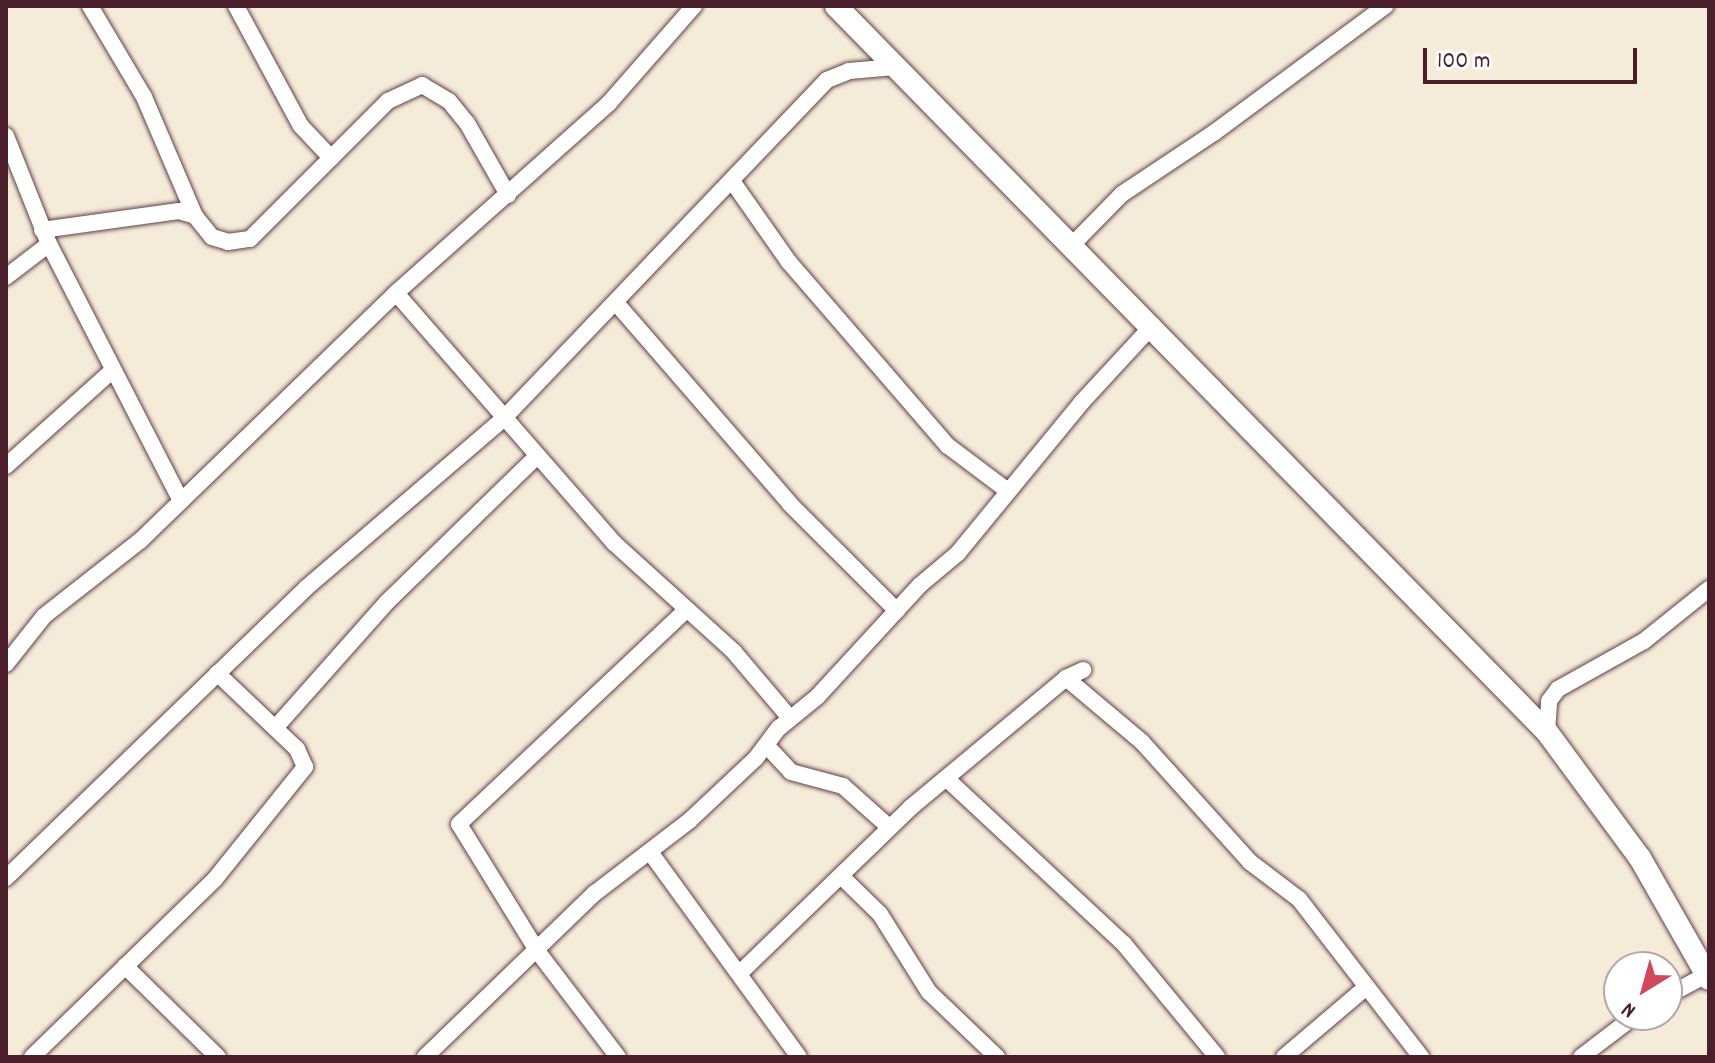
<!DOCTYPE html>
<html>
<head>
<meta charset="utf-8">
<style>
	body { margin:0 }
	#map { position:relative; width:1715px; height:1063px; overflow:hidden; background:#f4ecd9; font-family:Dekko,sans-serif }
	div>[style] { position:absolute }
	.roads { filter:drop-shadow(0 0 2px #643e45) drop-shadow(0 0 2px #643e45) }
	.street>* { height:16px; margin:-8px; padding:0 8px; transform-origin:8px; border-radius:8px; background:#fff }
	.secondary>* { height:22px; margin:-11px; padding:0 11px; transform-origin:11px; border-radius:11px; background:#fff }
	span { translate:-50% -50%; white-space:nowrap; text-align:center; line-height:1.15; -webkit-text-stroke:6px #fff; paint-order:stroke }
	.frame { position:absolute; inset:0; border:8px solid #4a1f2b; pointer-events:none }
	.north { position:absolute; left:1603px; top:951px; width:80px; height:80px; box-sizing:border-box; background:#fff; border:2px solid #b7a5aa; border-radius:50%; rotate:217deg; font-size:22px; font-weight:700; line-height:32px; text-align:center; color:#4a1f2b }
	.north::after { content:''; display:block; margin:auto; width:28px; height:36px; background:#d1495b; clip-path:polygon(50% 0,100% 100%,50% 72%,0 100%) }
	.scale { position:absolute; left:1423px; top:48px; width:214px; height:36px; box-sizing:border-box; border:4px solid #4a1f2b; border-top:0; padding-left:10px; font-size:24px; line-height:28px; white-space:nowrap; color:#4a1f2b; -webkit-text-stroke:6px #fff; paint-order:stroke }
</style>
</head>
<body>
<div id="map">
	<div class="roads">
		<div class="street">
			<i style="left:90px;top:6px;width:106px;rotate:59.3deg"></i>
			<i style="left:144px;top:97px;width:129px;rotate:66.8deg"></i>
			<i style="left:236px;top:6px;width:136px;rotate:61.6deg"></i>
			<i style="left:301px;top:126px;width:44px;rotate:46.8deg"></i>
			<i style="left:6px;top:136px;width:116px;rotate:68.3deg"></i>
			<i style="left:49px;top:244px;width:289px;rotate:62.8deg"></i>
			<i style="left:732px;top:181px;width:99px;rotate:54.9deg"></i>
			<i style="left:789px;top:262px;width:243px;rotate:49.2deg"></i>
			<i style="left:948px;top:446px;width:75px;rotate:36.9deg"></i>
			<i style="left:42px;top:230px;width:138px;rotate:-7.9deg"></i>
			<i style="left:179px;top:211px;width:17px;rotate:17deg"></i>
			<i style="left:195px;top:216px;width:27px;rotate:51deg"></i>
			<i style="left:212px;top:237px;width:17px;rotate:17deg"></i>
			<i style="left:228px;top:242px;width:22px;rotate:-8deg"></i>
			<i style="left:250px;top:239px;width:195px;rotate:-45deg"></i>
			<i style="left:388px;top:101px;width:38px;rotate:-25deg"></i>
			<i style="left:422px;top:85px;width:31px;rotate:31deg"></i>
			<i style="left:449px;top:101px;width:28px;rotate:51deg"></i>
			<i style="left:467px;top:123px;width:83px;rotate:60.3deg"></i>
			<i style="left:1073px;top:244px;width:70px;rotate:-45.6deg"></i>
			<i style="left:1122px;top:194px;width:112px;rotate:-33.7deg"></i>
			<i style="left:1215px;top:132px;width:212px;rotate:-36.5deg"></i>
			<i style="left:6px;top:277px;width:54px;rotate:-37.5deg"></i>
			<i style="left:396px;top:293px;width:332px;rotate:48.9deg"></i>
			<i style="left:614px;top:543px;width:162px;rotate:42.2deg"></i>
			<i style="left:734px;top:652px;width:87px;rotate:49.7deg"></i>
			<i style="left:617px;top:304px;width:264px;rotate:49.1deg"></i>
			<i style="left:790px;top:504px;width:151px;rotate:45deg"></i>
			<i style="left:6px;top:466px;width:142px;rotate:-41.9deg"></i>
			<i style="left:6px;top:664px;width:61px;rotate:-51.6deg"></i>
			<i style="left:44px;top:616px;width:123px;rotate:-38.1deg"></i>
			<i style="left:141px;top:540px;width:355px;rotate:-44.1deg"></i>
			<i style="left:396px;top:293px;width:285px;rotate:-41.7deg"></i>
			<i style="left:609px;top:103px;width:129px;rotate:-48.8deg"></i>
			<i style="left:1066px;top:678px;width:99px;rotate:40.1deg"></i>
			<i style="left:1142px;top:742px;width:161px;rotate:48deg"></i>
			<i style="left:1250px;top:862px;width:61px;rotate:37.1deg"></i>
			<i style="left:1299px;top:899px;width:200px;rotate:52.3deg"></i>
			<i style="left:276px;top:727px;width:167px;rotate:-48.4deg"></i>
			<i style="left:387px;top:602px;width:208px;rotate:-44.2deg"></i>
			<i style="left:1547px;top:732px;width:31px;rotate:-86deg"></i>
			<i style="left:1549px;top:701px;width:15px;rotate:-53deg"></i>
			<i style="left:1558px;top:689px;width:98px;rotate:-29.2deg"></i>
			<i style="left:1644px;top:641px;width:83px;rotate:-38.7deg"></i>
			<i style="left:766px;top:745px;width:37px;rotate:47deg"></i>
			<i style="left:791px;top:772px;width:54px;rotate:15.1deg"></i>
			<i style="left:843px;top:786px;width:62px;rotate:41.7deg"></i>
			<i style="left:947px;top:779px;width:242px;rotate:43deg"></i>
			<i style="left:1124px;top:944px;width:146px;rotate:50.5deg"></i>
			<i style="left:650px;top:852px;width:253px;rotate:54deg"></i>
			<i style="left:841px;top:876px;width:54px;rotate:44.3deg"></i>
			<i style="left:880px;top:914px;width:92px;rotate:57.9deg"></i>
			<i style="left:929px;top:992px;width:94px;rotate:43.7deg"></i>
			<i style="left:6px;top:878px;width:417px;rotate:-44deg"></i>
			<i style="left:306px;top:588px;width:261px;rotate:-40.6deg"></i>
			<i style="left:504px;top:418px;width:468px;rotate:-46.3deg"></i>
			<i style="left:827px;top:80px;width:24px;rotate:-22deg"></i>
			<i style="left:849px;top:71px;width:46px;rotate:-5deg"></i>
			<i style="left:125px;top:966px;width:130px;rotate:44.4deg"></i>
			<i style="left:740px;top:973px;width:237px;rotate:-44.1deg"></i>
			<i style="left:910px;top:808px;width:203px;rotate:-39.8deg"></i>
			<i style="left:1066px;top:678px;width:19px;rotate:-25deg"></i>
			<i style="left:1667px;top:996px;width:44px;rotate:-28.3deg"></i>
			<i style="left:32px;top:1057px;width:255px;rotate:-44.2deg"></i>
			<i style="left:215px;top:879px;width:144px;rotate:-51.2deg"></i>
			<i style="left:305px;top:767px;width:20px;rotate:-114deg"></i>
			<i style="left:297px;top:749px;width:110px;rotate:-136.5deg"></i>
			<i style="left:425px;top:1057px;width:236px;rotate:-44deg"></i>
			<i style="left:595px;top:893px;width:118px;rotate:-37.5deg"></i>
			<i style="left:689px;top:821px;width:92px;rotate:-43.2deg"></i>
			<i style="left:756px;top:758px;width:38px;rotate:-53deg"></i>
			<i style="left:779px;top:728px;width:49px;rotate:-39.2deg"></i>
			<i style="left:817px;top:697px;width:152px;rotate:-47.4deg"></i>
			<i style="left:920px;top:585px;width:50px;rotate:-40.1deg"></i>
			<i style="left:958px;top:553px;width:194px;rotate:-50.6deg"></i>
			<i style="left:1081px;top:403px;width:106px;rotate:-47.3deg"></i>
			<i style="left:618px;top:1057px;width:132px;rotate:-127.3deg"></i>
			<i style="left:538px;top:952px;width:150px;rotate:-121.7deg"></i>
			<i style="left:459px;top:824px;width:313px;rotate:-43.3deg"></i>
			<i style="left:1284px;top:1057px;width:106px;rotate:-40.4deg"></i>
			<i style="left:1581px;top:1057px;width:69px;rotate:-37.4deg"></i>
		</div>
		<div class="secondary">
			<i style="left:836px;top:6px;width:1016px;rotate:45.6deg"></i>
			<i style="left:1547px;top:732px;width:157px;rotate:53.6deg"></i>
			<i style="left:1640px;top:858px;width:139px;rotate:60.3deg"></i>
		</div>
	</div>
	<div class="frame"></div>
	<div class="north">N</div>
	<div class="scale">100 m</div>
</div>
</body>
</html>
